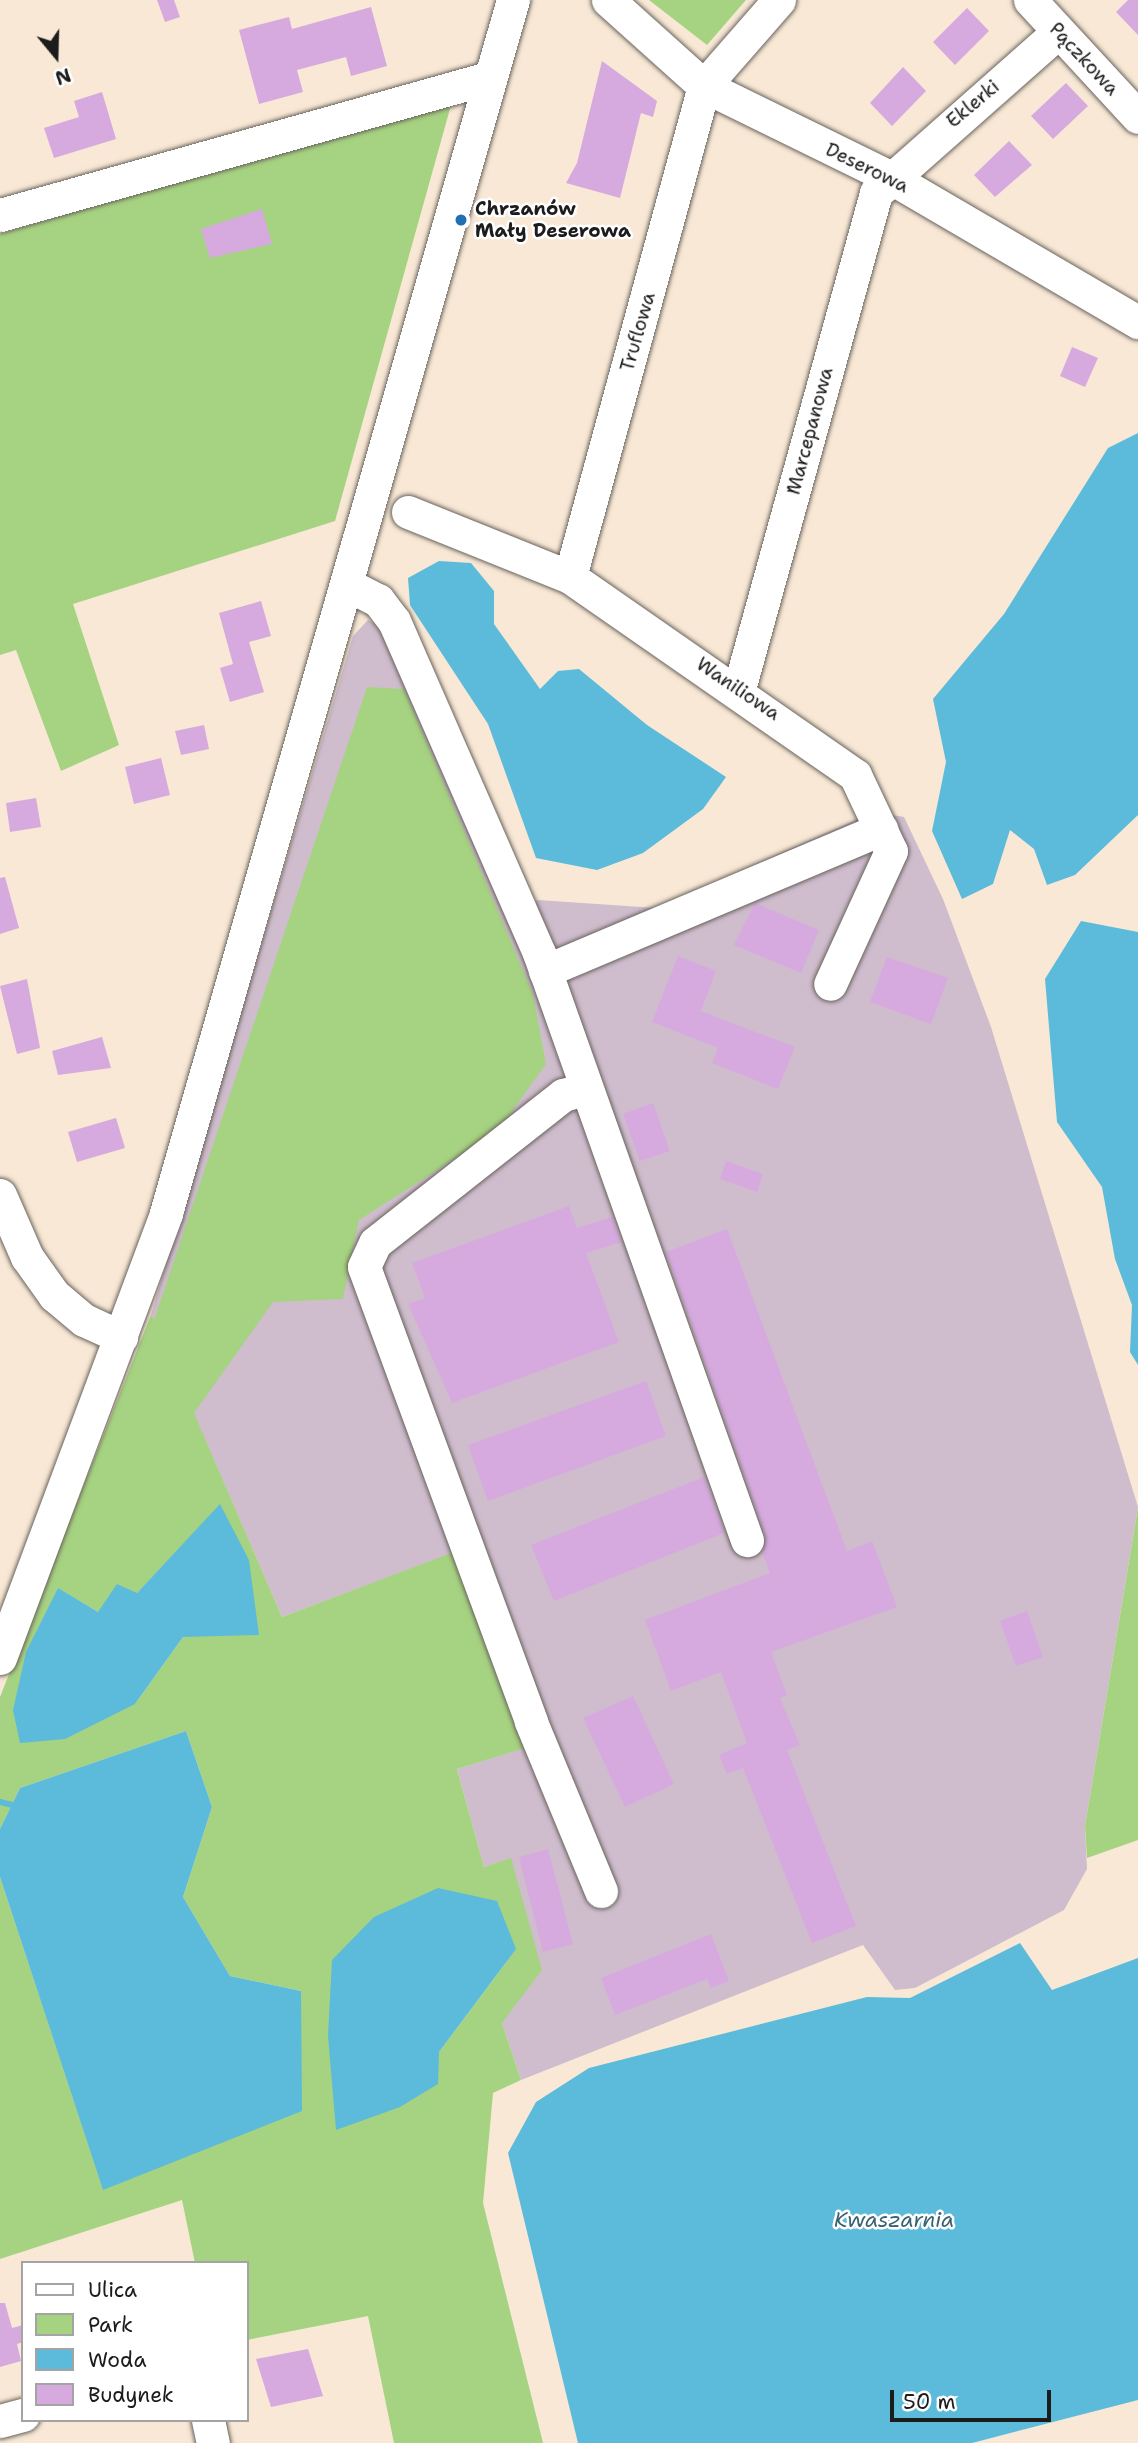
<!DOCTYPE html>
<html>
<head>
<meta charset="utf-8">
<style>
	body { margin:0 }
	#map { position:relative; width:1138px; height:2443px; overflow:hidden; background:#f8e8d5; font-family:"Shantell Sans",sans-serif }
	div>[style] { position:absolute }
	.industrial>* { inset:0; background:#cfbdce }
	.green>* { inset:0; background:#a6d381 }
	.water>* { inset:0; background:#5cbada }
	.stream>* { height:6px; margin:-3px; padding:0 3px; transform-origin:3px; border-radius:3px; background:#5cbada }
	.building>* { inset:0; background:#d6aadf }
	.roads { filter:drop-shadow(0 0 2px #69635d) drop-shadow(0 0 2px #69635d) }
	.minor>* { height:33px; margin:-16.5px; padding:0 16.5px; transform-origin:16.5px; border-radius:16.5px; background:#fff }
	.dots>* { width:19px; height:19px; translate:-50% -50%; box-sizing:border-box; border:4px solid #fff; border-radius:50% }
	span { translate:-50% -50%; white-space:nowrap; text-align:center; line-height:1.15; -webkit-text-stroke:5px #fff; paint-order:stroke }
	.street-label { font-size:19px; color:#1c1c1c }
	.poi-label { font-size:19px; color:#1c1c1c; font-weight:700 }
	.left { translate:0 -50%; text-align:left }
	.water-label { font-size:21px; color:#396371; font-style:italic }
	.legend { position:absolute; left:21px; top:2261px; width:228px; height:161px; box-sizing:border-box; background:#fff; border:2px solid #a4a4a4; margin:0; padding:9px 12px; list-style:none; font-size:21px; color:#1c1c1c }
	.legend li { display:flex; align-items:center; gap:14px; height:35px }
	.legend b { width:35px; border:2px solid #a4a4a4 }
	.north { position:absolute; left:21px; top:21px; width:70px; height:70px; -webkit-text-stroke:5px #fff; paint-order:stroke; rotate:161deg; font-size:19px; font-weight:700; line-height:28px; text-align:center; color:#1c1c1c }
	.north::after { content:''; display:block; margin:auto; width:24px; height:32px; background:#1c1c1c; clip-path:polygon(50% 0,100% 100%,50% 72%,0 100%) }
	.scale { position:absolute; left:890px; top:2390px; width:161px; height:32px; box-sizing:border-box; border:4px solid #1c1c1c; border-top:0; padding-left:9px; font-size:21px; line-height:24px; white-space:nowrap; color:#1c1c1c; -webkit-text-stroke:5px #fff; paint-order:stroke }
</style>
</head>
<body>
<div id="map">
	<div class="industrial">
		<i style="clip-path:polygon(368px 620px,405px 640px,516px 911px,538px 900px,656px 908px,874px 812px,904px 817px,943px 899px,991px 1027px,1138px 1507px,1085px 1826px,1087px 1869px,1064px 1910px,915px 1988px,895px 1990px,863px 1945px,521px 2080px,502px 2023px,511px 1859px,484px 1867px,457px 1769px,534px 1745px,450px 1554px,282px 1617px,151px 1315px,353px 636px)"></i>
	</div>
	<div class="green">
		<i style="clip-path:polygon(649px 0,746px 0,707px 45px)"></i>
		<i style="clip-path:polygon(453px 98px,335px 521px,73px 604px,119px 745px,61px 771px,16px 650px,0 655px,0 234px)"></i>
		<i style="clip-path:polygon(evenodd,367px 687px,404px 689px,533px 994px,546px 1064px,497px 1132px,359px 1220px,343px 1299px,273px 1302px,194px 1413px,282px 1617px,451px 1553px,535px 1745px,457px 1769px,484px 1867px,511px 1858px,542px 1970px,502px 2023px,521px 2080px,493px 2093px,483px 2203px,543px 2443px,394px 2443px,368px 2316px,247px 2340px,247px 2263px,195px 2263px,182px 2200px,0 2259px,0 1877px,103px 2189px,301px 1991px,230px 1976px,183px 1897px,212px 1807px,186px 1731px,20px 1788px,0 1829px,0 1697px,151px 1315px,154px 1320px,367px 687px,220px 1505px,183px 1637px,135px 1704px,57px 1588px,98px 1612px,137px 1593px,220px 1505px,367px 687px,374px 1917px,516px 1949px,439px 2052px,374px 1917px)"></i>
		<i style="clip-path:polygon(1138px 1507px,1138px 1840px,1087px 1858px,1085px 1826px)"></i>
	</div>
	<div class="water">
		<i style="clip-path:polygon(1138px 433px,1138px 815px,1075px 875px,1047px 885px,1034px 849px,1010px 830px,993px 884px,962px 899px,932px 831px,946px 762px,933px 699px,1004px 614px,1108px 448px)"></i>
		<i style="clip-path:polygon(439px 561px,471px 563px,494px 591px,494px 624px,540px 689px,558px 671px,579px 669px,647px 725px,726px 777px,703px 809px,643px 853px,597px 870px,536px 858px,488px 724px,410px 605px,408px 578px)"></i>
		<i style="clip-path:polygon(1081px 921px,1138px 932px,1138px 1365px,1130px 1352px,1132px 1305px,1115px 1259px,1102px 1187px,1057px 1122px,1045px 979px)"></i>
		<i style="clip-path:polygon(220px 1504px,249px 1560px,259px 1635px,183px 1637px,135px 1704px,65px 1739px,20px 1743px,13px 1710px,26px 1652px,58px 1588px,98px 1612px,117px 1584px,137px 1593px)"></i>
		<i style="clip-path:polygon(186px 1731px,212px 1807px,183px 1897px,230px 1976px,301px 1991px,302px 2111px,103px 2190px,0 1877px,0 1829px,20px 1788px)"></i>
		<i style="clip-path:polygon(438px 1888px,497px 1901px,516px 1949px,439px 2052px,438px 2084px,400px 2107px,336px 2130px,328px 2036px,332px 1960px,374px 1917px)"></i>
		<i style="clip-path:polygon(1020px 1943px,1052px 1990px,1138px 1958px,1138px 2400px,972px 2443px,578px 2443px,508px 2153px,536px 2102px,589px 2068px,867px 1997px,910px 1998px)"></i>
	</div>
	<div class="stream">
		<i style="left:0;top:1802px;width:12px;rotate:14deg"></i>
	</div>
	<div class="building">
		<i style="clip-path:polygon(157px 0,174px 0,180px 17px,165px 22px)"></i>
		<i style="clip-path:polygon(1128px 0,1138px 0,1138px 35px,1116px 12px)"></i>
		<i style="clip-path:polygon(371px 7px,387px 66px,351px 76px,346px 57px,297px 70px,303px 92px,259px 104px,239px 30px,289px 17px,292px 29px)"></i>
		<i style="clip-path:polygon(967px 8px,989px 31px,955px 65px,933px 42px)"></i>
		<i style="clip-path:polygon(602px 61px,657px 101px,653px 117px,641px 113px,620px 198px,566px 183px,577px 163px)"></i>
		<i style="clip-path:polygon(903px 67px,926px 91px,892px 126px,870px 103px)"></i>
		<i style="clip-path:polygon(1066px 83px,1088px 106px,1053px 139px,1031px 116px)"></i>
		<i style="clip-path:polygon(102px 92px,116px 139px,54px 158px,44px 128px,79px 117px,74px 101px)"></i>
		<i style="clip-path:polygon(1009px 141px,1032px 165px,995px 197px,974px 175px)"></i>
		<i style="clip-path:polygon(262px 209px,272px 244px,210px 258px,201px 229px)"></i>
		<i style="clip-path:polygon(1072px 347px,1098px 358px,1085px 387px,1060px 376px)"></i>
		<i style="clip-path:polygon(261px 601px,271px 636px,249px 642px,264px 692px,230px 702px,220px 668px,233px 664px,219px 613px)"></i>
		<i style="clip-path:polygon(204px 725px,209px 749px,181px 755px,175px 731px)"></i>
		<i style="clip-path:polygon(161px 758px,170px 795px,134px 804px,125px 767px)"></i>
		<i style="clip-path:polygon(36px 798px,41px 827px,10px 832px,6px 803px)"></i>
		<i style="clip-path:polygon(5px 877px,19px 928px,0 934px,0 878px)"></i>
		<i style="clip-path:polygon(755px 903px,819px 930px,801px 973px,734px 945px)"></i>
		<i style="clip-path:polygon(678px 956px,716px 971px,701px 1011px,795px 1047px,778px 1089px,712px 1063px,718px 1048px,652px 1022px)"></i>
		<i style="clip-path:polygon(887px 957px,948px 978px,931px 1024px,870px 1002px)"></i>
		<i style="clip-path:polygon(27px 979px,40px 1048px,17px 1054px,0 986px)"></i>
		<i style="clip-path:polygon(102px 1037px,111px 1068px,58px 1075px,52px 1051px)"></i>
		<i style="clip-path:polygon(653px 1103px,670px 1151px,640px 1161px,623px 1114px)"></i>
		<i style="clip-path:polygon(116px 1118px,125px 1148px,77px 1162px,68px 1132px)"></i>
		<i style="clip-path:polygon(726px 1161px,763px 1174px,757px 1192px,720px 1179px)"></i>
		<i style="clip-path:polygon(569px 1206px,577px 1228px,612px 1217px,621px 1242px,586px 1253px,619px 1342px,452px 1403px,408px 1304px,425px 1298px,412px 1263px)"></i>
		<i style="clip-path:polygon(727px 1229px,847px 1551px,872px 1541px,897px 1607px,771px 1652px,787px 1695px,780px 1698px,800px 1745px,787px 1750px,856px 1926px,812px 1943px,743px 1768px,727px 1774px,719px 1755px,747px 1743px,721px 1672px,671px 1691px,645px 1620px,770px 1573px,762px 1552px,765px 1534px,666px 1252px)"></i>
		<i style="clip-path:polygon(646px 1381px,666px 1436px,488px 1501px,468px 1445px)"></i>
		<i style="clip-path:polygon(704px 1477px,724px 1533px,554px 1601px,531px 1545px)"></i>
		<i style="clip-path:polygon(1027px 1611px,1043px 1657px,1016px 1666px,1000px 1621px)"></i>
		<i style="clip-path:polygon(633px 1696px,674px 1784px,625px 1807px,583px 1718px)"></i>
		<i style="clip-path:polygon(548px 1849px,573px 1944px,543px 1952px,519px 1857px)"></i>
		<i style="clip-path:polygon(711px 1934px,729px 1981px,711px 1988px,707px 1979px,615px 2015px,601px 1978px)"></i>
		<i style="clip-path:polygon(0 2303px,5px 2303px,12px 2328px,23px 2325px,23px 2342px,17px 2344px,21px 2361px,0 2367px)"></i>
		<i style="clip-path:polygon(308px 2349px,323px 2396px,271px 2407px,256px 2359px)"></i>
	</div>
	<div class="roads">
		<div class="minor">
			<i style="left:608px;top:0;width:129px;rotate:41.9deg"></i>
			<i style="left:704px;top:86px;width:205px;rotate:26.1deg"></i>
			<i style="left:888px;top:176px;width:290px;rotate:30.3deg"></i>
			<i style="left:1030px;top:0;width:159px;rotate:47.3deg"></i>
			<i style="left:0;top:215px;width:507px;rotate:-15.68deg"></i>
			<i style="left:408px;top:512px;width:175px;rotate:21.9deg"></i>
			<i style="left:570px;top:577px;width:347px;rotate:34.8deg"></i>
			<i style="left:855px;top:775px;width:84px;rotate:64.7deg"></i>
			<i style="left:891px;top:851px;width:146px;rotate:114.6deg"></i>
			<i style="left:570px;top:577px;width:509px;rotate:-74.74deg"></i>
			<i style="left:704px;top:86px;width:114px;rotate:-48.9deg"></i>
			<i style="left:348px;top:585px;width:34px;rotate:27deg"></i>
			<i style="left:378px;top:600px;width:26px;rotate:53deg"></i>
			<i style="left:394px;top:621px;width:362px;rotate:66.4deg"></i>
			<i style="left:539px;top:953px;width:623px;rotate:70.49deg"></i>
			<i style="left:739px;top:689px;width:515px;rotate:-74.56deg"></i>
			<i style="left:876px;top:193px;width:243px;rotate:-41.5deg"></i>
			<i style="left:545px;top:971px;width:365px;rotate:-22.9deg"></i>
			<i style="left:584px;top:1089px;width:22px;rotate:164deg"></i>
			<i style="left:563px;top:1095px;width:239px;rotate:141.8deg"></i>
			<i style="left:375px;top:1243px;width:26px;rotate:115deg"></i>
			<i style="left:364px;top:1267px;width:485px;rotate:69.8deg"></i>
			<i style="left:531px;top:1722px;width:183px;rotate:67.5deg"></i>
			<i style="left:0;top:1195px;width:68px;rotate:66.5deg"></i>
			<i style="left:27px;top:1257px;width:47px;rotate:54.6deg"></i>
			<i style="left:54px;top:1295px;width:39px;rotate:40deg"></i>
			<i style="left:84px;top:1320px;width:41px;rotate:24.7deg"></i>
			<i style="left:0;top:1658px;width:475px;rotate:-69.5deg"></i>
			<i style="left:166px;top:1213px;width:1262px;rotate:-74.04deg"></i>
			<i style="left:208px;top:2420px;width:24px;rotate:78deg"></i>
			<i style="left:0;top:2421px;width:24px;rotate:-15deg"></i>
		</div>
	</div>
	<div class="dots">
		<i style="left:461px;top:220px;background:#1f6fb2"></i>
	</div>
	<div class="street-label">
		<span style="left:1084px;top:59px;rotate:47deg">Pączkowa</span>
		<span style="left:973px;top:104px;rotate:-40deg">Eklerki</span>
		<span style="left:867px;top:168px;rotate:26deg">Deserowa</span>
		<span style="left:638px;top:332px;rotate:-74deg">Truflowa</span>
		<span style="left:810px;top:431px;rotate:-75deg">Marcepanowa</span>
		<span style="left:738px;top:689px;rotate:34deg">Waniliowa</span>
	</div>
	<div class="poi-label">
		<span class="left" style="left:475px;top:220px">Chrzanów<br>Mały Deserowa</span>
	</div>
	<div class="water-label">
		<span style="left:894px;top:2220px">Kwaszarnia</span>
	</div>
	<ul class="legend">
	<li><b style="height:9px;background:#fff"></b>Ulica</li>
	<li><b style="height:19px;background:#a6d381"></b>Park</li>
	<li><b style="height:19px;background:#5cbada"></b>Woda</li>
	<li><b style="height:19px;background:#d6aadf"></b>Budynek</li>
	</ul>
	<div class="north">N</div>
	<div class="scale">50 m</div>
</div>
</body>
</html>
